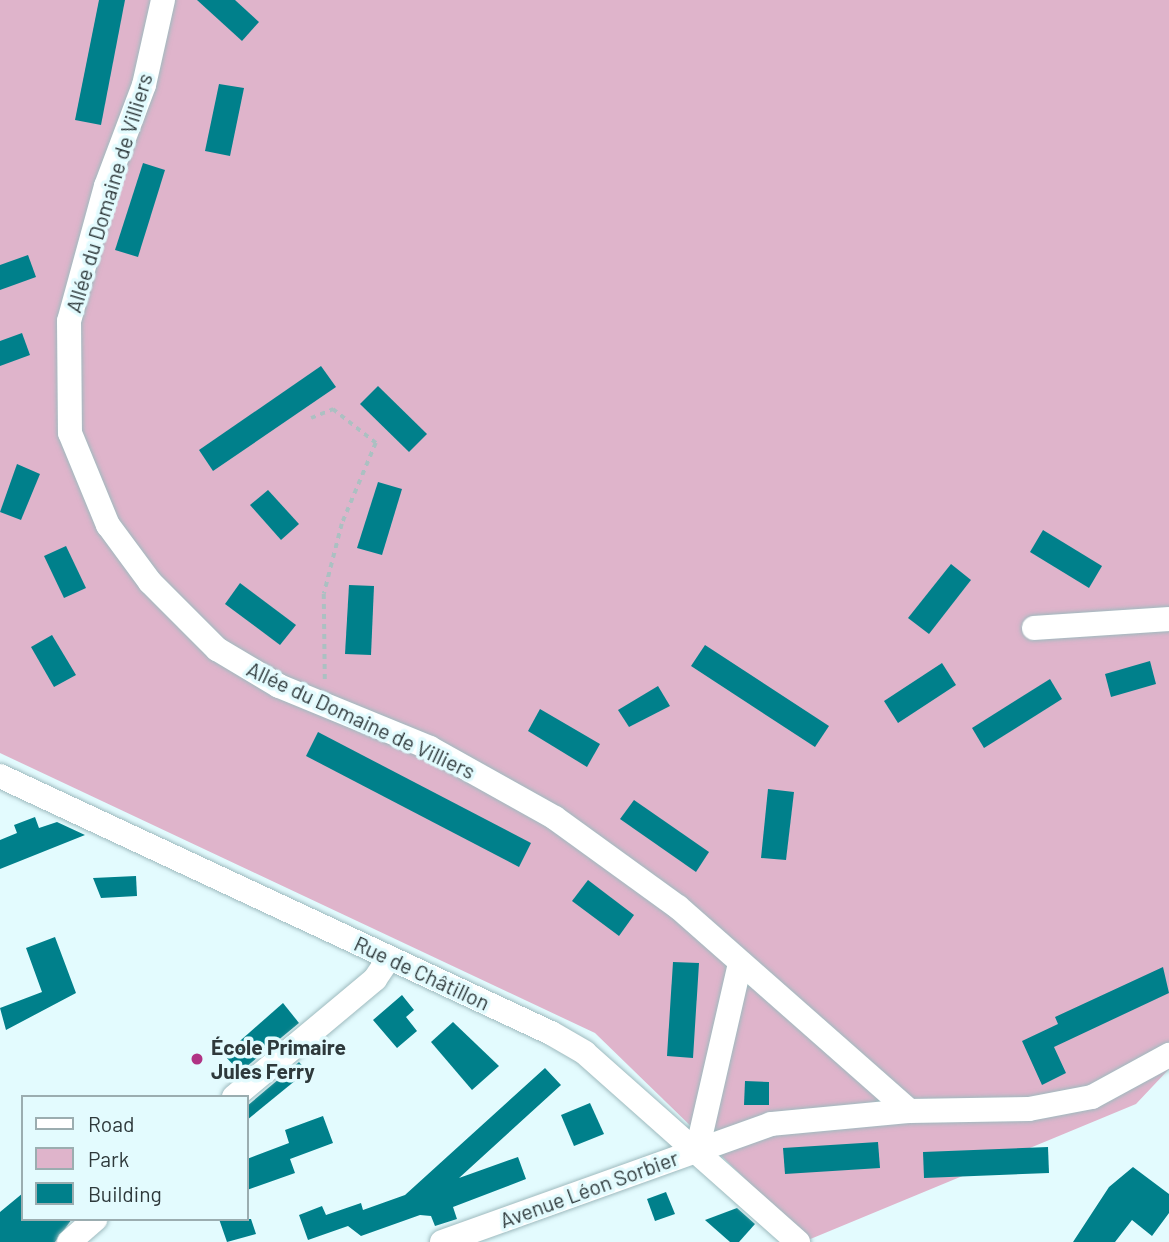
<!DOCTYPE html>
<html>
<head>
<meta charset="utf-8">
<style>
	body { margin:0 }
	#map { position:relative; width:1169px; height:1242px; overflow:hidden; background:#e3fbfe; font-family:Barlow,sans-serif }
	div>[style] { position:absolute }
	.green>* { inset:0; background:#dfb4cb }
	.building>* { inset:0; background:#00808b }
	.path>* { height:3.5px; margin-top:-1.75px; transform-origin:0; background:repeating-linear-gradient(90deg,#acc0c2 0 5px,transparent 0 10px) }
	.roads { filter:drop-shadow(0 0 2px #9ebabe) drop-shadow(0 0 2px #9ebabe) }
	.minor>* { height:24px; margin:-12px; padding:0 12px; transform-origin:12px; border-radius:12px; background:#fff }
	.dots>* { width:19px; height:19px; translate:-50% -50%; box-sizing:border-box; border:4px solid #e3fbfe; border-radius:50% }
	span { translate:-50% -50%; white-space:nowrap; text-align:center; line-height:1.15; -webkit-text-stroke:7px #e3fbfe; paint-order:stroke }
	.street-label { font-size:21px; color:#2e393b }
	.poi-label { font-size:21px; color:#2e393b; font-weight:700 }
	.left { translate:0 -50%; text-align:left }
	.legend { position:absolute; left:21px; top:1095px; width:228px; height:126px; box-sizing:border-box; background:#e3fbfe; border:2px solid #9badb0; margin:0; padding:9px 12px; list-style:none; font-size:21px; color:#2e393b }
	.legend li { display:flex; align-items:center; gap:14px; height:35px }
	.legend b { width:35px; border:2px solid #9badb0 }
</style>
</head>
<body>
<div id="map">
	<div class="green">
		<i style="clip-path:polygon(0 0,1169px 0,1169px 1069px,1136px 1104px,808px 1240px,595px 1033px,0 753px)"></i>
	</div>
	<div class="building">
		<i style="clip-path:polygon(99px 0,125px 0,101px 125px,75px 120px)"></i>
		<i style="clip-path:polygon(197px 0,235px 0,259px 22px,242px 41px)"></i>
		<i style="clip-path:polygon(219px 84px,244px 88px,230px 156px,205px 151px)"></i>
		<i style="clip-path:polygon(143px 163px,165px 170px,138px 257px,115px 250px)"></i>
		<i style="clip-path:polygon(28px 255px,36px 277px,0 290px,0 265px)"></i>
		<i style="clip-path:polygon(22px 333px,30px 355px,0 366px,0 341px)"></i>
		<i style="clip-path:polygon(321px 366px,336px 387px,213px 471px,199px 450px)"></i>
		<i style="clip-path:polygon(378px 386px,427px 434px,409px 452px,360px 404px)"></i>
		<i style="clip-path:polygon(17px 464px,40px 474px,21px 520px,0 512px)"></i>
		<i style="clip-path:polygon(378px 482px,402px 489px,382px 555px,357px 548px)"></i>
		<i style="clip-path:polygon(268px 490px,299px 524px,281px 540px,250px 505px)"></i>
		<i style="clip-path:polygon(1043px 530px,1102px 566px,1089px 588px,1030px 552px)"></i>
		<i style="clip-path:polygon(66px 546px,86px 588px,64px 598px,44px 556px)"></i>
		<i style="clip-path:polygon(951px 564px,971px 580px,929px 634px,908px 618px)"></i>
		<i style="clip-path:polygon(240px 583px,296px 625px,280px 645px,225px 604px)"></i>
		<i style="clip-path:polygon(349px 585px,374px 586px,371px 655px,345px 654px)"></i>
		<i style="clip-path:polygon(52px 635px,76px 675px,54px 687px,31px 647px)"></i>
		<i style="clip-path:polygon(705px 645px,829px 726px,815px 747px,691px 666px)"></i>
		<i style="clip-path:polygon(1150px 661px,1156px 684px,1111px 697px,1105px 674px)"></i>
		<i style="clip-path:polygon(942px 663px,956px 685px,898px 723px,884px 701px)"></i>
		<i style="clip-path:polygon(1050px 679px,1062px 699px,984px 748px,972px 728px)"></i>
		<i style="clip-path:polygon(658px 686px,670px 706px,629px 727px,618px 710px)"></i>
		<i style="clip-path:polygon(540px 709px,600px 744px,587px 767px,528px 731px)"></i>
		<i style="clip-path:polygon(318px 732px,531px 843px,519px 867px,306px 756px)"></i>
		<i style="clip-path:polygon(768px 789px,794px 792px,786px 860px,761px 858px)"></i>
		<i style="clip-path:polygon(634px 800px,709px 852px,696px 872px,620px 819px)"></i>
		<i style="clip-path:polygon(35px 817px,39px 828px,57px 822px,85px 835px,0 869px,0 840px,17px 833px,14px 825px)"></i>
		<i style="clip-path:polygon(136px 876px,137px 896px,101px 898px,93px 878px)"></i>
		<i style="clip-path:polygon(588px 880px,634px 915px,619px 936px,572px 901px)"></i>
		<i style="clip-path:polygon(55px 937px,76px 993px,6px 1030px,0 1008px,42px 992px,26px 948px)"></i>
		<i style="clip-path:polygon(673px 962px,699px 963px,693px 1058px,667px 1056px)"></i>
		<i style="clip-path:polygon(1163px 967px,1169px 993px,1054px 1047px,1066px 1073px,1042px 1085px,1022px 1041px,1058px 1024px,1055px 1017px)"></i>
		<i style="clip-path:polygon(402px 995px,414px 1010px,406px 1017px,417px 1031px,397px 1048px,373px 1020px)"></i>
		<i style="clip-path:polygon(283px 1003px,299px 1023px,240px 1072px,224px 1055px)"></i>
		<i style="clip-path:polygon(453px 1022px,499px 1066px,472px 1090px,431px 1042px)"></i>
		<i style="clip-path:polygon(299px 1062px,307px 1071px,247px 1120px,247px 1106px)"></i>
		<i style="clip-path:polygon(545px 1068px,561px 1085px,459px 1178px,518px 1157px,526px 1179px,453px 1207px,457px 1219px,435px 1226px,431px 1216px,420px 1215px,361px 1236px,348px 1226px,308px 1240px,299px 1215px,322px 1206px,326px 1215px,361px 1203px,363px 1210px,405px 1195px)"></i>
		<i style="clip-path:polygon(745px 1081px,769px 1082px,769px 1105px,744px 1105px)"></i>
		<i style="clip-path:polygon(590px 1103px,604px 1134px,574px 1146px,561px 1115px)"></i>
		<i style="clip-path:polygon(323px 1116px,333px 1143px,290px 1159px,295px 1173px,247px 1190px,247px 1159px,289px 1143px,285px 1130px)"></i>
		<i style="clip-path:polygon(878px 1142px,880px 1168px,785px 1174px,783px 1148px)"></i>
		<i style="clip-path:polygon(1048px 1147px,1049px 1173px,924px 1178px,923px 1152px)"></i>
		<i style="clip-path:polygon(1133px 1167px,1169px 1194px,1169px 1213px,1152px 1236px,1132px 1220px,1115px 1242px,1073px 1242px,1109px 1187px)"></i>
		<i style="clip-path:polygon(666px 1192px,675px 1214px,655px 1221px,647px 1199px)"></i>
		<i style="clip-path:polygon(23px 1193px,23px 1219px,72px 1219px,55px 1242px,0 1242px,0 1212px)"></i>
		<i style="clip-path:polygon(737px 1208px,755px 1224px,739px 1242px,730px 1242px,705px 1220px)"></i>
		<i style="clip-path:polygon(219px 1219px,251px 1219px,256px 1234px,227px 1242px)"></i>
	</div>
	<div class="path">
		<i style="left:311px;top:418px;width:24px;rotate:-22deg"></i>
		<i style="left:333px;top:409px;width:55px;rotate:38.3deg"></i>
		<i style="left:376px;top:443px;width:88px;rotate:112.8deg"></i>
		<i style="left:342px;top:524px;width:72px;rotate:104.4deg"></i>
		<i style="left:324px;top:594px;width:88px;rotate:89.3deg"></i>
	</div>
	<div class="roads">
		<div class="minor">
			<i style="left:163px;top:0;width:87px;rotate:102.6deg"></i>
			<i style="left:144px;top:85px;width:108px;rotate:110.6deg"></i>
			<i style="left:106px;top:186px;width:140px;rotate:105.3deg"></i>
			<i style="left:69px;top:321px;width:112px;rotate:89.5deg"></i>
			<i style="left:70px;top:433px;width:100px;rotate:67.6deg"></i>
			<i style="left:108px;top:525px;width:71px;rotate:53.6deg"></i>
			<i style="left:150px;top:582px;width:95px;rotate:45deg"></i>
			<i style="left:217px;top:649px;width:72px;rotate:30.8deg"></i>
			<i style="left:279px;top:686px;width:163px;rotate:22.3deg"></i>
			<i style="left:430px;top:748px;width:143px;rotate:29.2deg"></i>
			<i style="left:555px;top:818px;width:152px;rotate:35.9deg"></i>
			<i style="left:678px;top:907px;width:308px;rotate:41.4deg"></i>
			<i style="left:909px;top:1111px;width:120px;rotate:-1deg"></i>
			<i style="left:1029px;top:1109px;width:64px;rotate:-10.8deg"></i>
			<i style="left:1092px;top:1097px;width:88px;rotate:-28.6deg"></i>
			<i style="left:1034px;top:628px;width:135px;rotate:-3.8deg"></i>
			<i style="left:0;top:776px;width:608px;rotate:25.01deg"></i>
			<i style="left:551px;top:1033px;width:39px;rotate:30deg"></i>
			<i style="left:585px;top:1053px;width:285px;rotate:41.6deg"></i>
			<i style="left:234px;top:1097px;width:184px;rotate:-39.9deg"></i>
			<i style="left:375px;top:979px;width:25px;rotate:-56deg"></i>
			<i style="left:697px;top:1151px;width:192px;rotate:-77.1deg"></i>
			<i style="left:69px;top:1242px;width:35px;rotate:-41deg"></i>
			<i style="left:442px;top:1242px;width:350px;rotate:-19.7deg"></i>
			<i style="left:771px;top:1124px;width:139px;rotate:-5.4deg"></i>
		</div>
	</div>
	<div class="dots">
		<i style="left:197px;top:1059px;background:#b03384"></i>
	</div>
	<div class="street-label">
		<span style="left:109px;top:193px;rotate:-73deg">Allée du Domaine de Villiers</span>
		<span style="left:361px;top:720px;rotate:25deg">Allée du Domaine de Villiers</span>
		<span style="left:422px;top:973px;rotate:25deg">Rue de Châtillon</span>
		<span style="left:589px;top:1189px;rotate:-20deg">Avenue Léon Sorbier</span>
	</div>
	<div class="poi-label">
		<span class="left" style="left:211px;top:1059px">École Primaire<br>Jules Ferry</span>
	</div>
	<ul class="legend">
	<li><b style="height:9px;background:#fff"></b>Road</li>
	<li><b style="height:19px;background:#dfb4cb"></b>Park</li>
	<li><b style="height:19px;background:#00808b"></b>Building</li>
	</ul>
</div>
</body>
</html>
